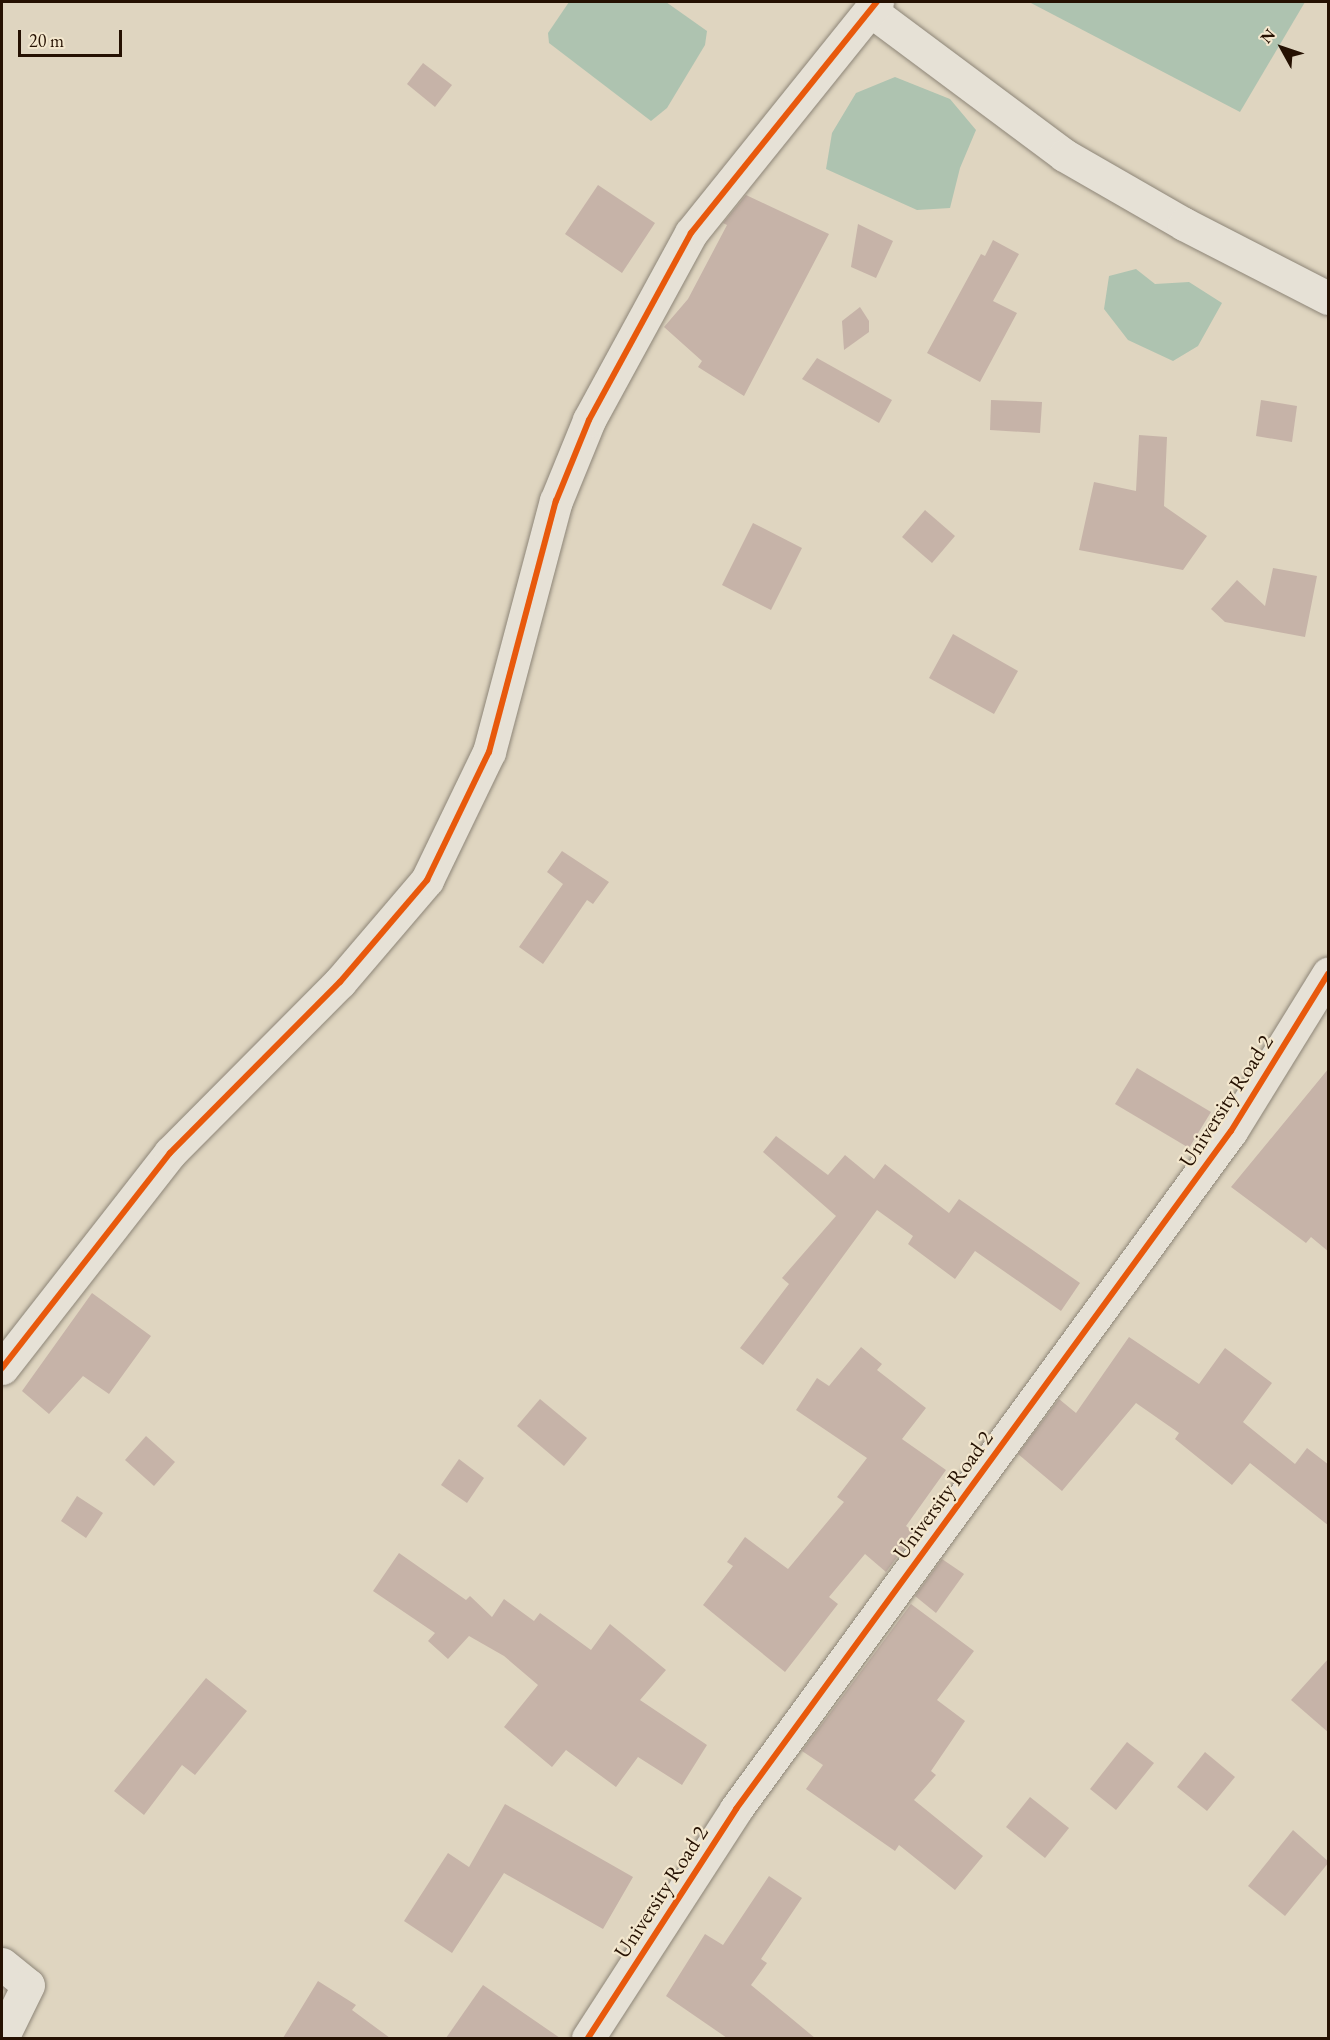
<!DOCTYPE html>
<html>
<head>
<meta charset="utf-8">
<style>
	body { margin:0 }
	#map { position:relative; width:1330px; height:2040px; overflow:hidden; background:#dfd5c0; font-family:"EB Garamond",serif }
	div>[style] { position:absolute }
	.water>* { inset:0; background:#aec3b0 }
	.building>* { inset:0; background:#c6b3a8 }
	.roads { filter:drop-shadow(0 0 2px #8d8577) drop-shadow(0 0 2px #8d8577) }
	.street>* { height:33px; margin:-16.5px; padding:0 16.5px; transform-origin:16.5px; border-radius:16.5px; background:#e6e1d6 }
	.cycleway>* { height:6px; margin:-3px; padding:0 3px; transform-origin:3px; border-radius:3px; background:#e8590c }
	span { translate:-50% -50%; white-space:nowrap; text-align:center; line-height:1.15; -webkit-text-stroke:4.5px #f3e7ce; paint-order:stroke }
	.street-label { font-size:22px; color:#251102 }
	.frame { position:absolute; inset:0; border:3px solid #251102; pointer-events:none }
	.north { position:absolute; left:1252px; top:18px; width:60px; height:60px; -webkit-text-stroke:4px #f3e7ce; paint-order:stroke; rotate:310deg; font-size:16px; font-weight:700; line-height:24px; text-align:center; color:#251102 }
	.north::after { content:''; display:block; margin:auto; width:21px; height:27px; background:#251102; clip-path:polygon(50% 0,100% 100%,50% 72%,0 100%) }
	.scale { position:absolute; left:18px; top:30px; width:104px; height:27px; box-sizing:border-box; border:3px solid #251102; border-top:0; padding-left:8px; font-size:18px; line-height:21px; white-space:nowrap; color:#251102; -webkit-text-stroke:4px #f3e7ce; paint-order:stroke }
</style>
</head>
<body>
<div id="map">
	<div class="water">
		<i style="clip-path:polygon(569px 2px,666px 2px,707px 31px,705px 45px,667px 108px,651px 121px,549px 43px,548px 33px)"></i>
		<i style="clip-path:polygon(1029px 2px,1305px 2px,1240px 112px)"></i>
		<i style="clip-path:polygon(895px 77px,950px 99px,976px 130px,960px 168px,950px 208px,917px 210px,826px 169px,832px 133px,856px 93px)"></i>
		<i style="clip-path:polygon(1136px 269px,1155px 284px,1189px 282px,1222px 303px,1198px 346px,1173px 361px,1128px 340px,1104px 309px,1109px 276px)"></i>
	</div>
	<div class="building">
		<i style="clip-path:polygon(423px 63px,452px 85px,435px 107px,407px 84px)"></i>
		<i style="clip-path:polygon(598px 185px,655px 223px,622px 273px,565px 234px)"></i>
		<i style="clip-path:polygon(746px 195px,829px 234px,744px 396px,698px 367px,702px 361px,664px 327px,688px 299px,727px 225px,723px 223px)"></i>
		<i style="clip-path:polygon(858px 224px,893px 241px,876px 278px,851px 267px)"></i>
		<i style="clip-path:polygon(993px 240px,1019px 254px,993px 301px,1017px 313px,980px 382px,927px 353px,981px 254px,985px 256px)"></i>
		<i style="clip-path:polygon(860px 307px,869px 321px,869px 332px,844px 350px,842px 321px)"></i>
		<i style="clip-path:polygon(817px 358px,892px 400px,879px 423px,802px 379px)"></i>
		<i style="clip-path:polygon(991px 400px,1042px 402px,1040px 433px,990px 430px)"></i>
		<i style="clip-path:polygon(1261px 400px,1297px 406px,1292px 442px,1256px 436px)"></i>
		<i style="clip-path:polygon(1139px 435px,1167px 437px,1164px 506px,1207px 536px,1183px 570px,1079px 550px,1094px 482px,1136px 491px)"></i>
		<i style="clip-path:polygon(925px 510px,955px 536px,932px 563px,902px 537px)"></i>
		<i style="clip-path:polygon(753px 523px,802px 548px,771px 610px,722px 585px)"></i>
		<i style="clip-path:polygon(1273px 568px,1317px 576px,1305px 637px,1225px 622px,1211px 609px,1237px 580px,1265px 606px)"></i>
		<i style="clip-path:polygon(953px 634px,1018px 671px,994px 714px,929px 678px)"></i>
		<i style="clip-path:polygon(562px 851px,609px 882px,593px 904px,587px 900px,543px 964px,519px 947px,563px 884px,547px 872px)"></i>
		<i style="clip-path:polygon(1137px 1068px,1211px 1112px,1189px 1148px,1115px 1104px)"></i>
		<i style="clip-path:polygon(1329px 1068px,1329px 1252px,1311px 1237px,1306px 1243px,1231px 1187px)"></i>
		<i style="clip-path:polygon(776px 1136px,828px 1175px,845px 1155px,874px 1179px,885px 1164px,949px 1213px,959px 1199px,1080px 1283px,1061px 1311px,975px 1251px,955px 1279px,908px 1244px,913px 1236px,877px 1210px,763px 1365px,740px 1348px,789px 1284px,782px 1278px,836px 1216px,763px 1152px)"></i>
		<i style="clip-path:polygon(92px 1293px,151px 1336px,109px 1394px,83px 1376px,49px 1414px,22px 1391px)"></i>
		<i style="clip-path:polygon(1129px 1337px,1199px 1384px,1225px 1348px,1272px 1383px,1243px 1422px,1295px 1464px,1307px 1448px,1329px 1465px,1329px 1526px,1250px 1463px,1232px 1485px,1175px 1439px,1179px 1433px,1136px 1403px,1062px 1491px,1018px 1454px,1059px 1399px,1076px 1413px)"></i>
		<i style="clip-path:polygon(861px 1347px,882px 1364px,877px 1370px,926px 1408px,902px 1439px,946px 1470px,906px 1526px,915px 1533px,886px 1572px,865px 1554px,829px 1597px,838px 1604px,785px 1672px,703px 1605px,733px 1566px,727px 1562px,745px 1537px,788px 1569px,844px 1502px,837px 1497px,867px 1458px,796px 1410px,817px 1378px,829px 1386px)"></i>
		<i style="clip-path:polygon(540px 1399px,587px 1438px,564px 1466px,517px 1426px)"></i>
		<i style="clip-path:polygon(146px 1436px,175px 1462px,154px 1486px,125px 1460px)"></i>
		<i style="clip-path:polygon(459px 1459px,484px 1478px,467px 1503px,441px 1485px)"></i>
		<i style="clip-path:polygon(77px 1496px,103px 1513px,86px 1538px,61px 1521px)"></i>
		<i style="clip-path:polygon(399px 1553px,466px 1600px,470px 1596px,492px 1617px,504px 1599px,534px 1621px,540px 1613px,591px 1650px,610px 1624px,666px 1670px,640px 1700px,707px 1745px,682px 1785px,638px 1757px,616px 1787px,566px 1750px,552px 1767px,504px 1727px,538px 1685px,504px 1656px,469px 1636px,448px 1659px,428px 1641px,435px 1633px,373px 1591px)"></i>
		<i style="clip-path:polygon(942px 1559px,964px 1574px,936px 1613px,915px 1596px)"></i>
		<i style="clip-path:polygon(911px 1604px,974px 1651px,937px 1700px,965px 1721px,931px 1771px,936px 1775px,914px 1800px,983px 1856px,955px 1890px,899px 1845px,895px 1851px,806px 1789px,823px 1765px,802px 1751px)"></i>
		<i style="clip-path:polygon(1329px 1658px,1329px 1733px,1291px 1700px)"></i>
		<i style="clip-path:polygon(206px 1678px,247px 1711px,195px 1775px,182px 1765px,144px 1815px,114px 1791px)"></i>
		<i style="clip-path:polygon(1127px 1742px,1154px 1763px,1116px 1810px,1090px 1789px)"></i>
		<i style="clip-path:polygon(1205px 1752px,1235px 1777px,1207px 1811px,1177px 1787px)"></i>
		<i style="clip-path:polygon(1030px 1797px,1069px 1828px,1045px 1858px,1006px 1827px)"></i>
		<i style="clip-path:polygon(505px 1804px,633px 1877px,603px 1929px,504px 1873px,452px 1953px,404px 1921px,448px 1853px,469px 1867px)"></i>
		<i style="clip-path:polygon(1293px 1830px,1329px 1862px,1285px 1916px,1248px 1886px)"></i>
		<i style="clip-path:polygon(769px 1876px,802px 1898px,761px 1959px,767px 1963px,751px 1985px,815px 2038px,727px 2038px,666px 1996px,705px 1934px,723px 1945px)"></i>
		<i style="clip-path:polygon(318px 1981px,356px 2005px,352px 2010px,390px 2038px,283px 2038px)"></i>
		<i style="clip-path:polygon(483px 1985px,560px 2038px,446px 2038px)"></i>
	</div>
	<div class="roads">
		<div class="street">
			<i style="left:871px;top:11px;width:241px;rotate:36.7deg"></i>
			<i style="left:1064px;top:155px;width:138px;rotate:29.9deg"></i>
			<i style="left:1184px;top:224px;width:162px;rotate:27.2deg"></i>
			<i style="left:2px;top:1368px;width:273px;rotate:-52deg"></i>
			<i style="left:170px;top:1153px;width:241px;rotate:-45.2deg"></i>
			<i style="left:340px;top:982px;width:134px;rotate:-49.5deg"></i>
			<i style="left:427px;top:880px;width:142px;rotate:-64.2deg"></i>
			<i style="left:489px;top:752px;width:260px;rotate:-75.1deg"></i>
			<i style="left:556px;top:501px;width:87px;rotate:-67.8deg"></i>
			<i style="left:589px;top:420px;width:213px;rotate:-61.4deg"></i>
			<i style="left:691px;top:233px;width:297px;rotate:-51.2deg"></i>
			<i style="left:2px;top:1964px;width:33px;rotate:39deg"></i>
			<i style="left:28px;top:1985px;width:59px;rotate:116.1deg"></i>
			<i style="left:588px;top:2038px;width:273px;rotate:-57.1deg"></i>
			<i style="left:736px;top:1809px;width:839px;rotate:-53.87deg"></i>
			<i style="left:1231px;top:1131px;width:185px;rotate:-58.3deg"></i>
		</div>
	</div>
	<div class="cycleway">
		<i style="left:2px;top:1368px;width:273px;rotate:-52deg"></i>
		<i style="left:170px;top:1153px;width:241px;rotate:-45.2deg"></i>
		<i style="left:340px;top:982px;width:134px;rotate:-49.5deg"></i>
		<i style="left:427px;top:880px;width:142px;rotate:-64.2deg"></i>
		<i style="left:489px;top:752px;width:260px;rotate:-75.1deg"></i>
		<i style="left:556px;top:501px;width:87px;rotate:-67.8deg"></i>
		<i style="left:589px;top:420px;width:213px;rotate:-61.4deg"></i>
		<i style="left:691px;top:233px;width:297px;rotate:-51.2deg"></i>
		<i style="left:588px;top:2038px;width:273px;rotate:-57.1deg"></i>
		<i style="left:736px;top:1809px;width:839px;rotate:-53.87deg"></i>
		<i style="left:1231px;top:1131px;width:185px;rotate:-58.3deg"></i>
	</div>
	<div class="street-label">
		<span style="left:1226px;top:1101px;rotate:-57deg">University Road 2</span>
		<span style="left:943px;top:1495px;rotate:-54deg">University Road 2</span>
		<span style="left:661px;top:1892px;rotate:-57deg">University Road 2</span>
	</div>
	<div class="frame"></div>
	<div class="north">N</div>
	<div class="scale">20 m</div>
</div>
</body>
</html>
